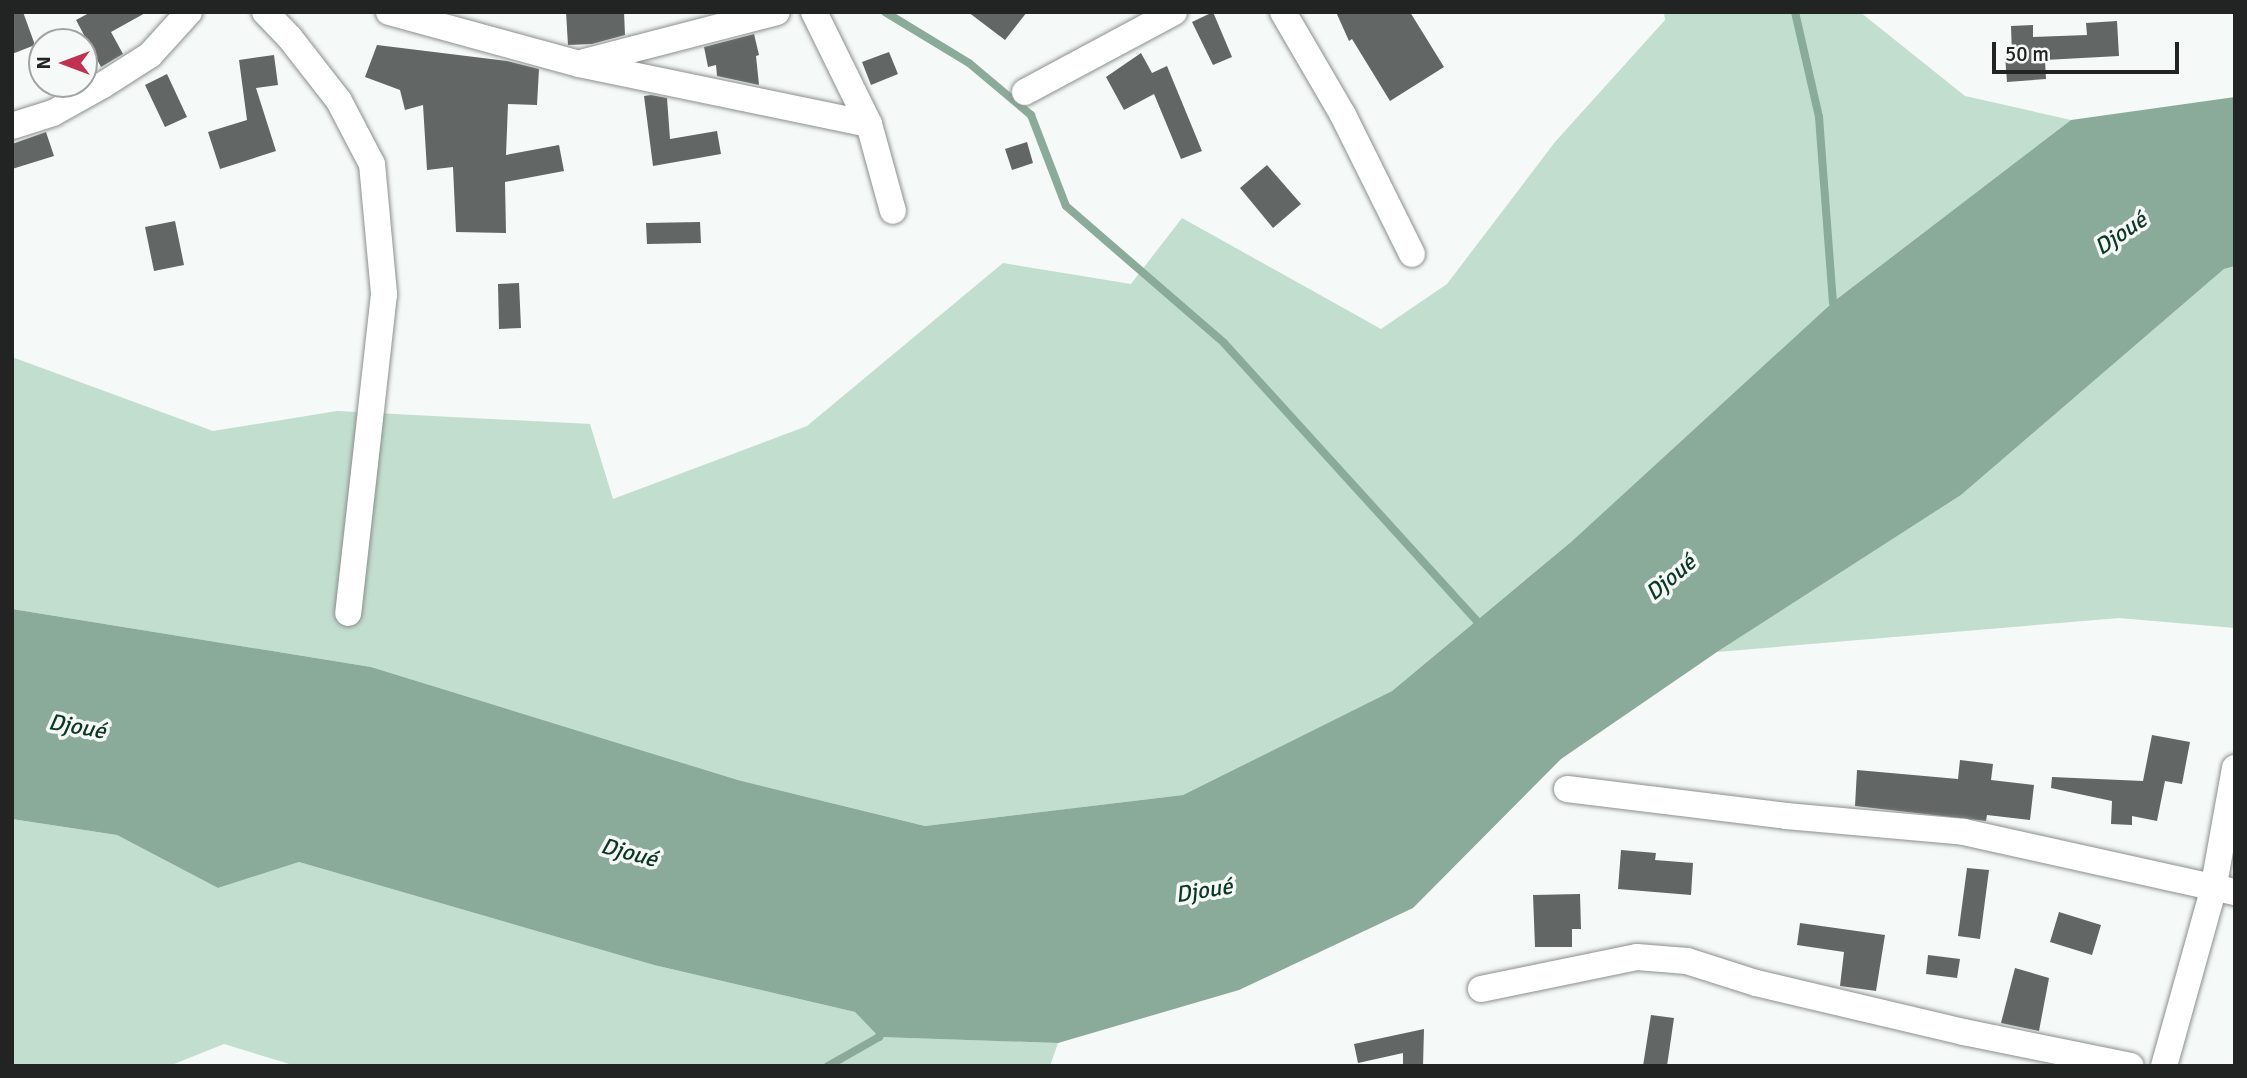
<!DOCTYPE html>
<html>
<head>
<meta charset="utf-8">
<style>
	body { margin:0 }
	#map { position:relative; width:2247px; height:1078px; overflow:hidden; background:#f5f9f7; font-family:Signika,sans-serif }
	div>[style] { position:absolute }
	.green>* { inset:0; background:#c2decf }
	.water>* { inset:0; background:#8aab9a }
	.stream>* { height:8px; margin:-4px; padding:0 4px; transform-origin:4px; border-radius:4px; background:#8aab9a }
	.building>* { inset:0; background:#626664 }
	.roads { filter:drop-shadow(0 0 2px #8b8f8d) drop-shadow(0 0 2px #8b8f8d) }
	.minor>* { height:26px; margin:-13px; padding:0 13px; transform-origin:13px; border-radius:13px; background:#fff }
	span { translate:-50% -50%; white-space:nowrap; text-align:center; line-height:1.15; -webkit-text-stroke:7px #f5f9f7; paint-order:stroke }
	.water-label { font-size:23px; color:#0c3927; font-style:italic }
	.frame { position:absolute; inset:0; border:14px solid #222323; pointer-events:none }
	.north { position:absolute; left:28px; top:28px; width:70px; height:70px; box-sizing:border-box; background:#f5f9f7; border:2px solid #a1a3a2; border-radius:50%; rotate:270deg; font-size:19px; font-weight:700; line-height:28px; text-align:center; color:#222323 }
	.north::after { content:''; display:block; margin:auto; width:24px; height:32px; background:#c13152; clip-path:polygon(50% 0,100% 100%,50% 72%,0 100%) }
	.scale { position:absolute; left:1992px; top:42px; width:187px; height:32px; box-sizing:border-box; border:4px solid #222323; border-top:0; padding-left:9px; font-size:21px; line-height:24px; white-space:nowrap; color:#222323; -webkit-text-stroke:5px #f5f9f7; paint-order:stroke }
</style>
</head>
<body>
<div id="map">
	<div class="green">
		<i style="clip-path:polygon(1664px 12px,1860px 12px,1965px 96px,2071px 120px,1833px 302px,1571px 542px,1392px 691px,1183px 795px,925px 826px,738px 780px,371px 667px,12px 609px,12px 357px,213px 431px,337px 411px,590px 424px,613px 499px,807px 426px,1003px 263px,1131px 284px,1182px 218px,1381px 329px,1447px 284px,1555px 142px,1665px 20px)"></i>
		<i style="clip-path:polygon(2235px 266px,2235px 628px,2119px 618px,1717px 652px,1961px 495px,2224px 269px)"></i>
		<i style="clip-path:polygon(12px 819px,117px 835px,218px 888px,299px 862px,654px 965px,855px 1012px,879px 1037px,1058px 1043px,1050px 1066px,296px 1066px,224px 1044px,169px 1066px,12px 1066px)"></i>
	</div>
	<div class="water">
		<i style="clip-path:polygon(2235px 97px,2235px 266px,2224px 269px,1961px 495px,1717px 652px,1561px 759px,1413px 908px,1239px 990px,1058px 1043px,879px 1037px,855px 1012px,654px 965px,299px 862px,218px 888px,117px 835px,12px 819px,12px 609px,371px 667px,738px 780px,925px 826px,1183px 795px,1392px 691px,1571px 542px,1833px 302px,2071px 120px)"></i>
	</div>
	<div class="stream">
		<i style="left:885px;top:12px;width:98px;rotate:31.3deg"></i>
		<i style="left:969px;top:63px;width:81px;rotate:40deg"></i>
		<i style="left:1031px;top:115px;width:97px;rotate:69deg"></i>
		<i style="left:1066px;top:206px;width:209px;rotate:40.9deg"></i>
		<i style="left:1224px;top:343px;width:387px;rotate:47.7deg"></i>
		<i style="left:1795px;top:12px;width:108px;rotate:77.1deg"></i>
		<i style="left:1819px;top:117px;width:186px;rotate:85.7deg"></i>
		<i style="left:1833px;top:302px;width:8px;rotate:45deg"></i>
		<i style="left:828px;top:1066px;width:59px;rotate:-29.6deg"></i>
		<i style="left:879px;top:1037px;width:8px;rotate:-76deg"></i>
	</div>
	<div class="building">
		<i style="clip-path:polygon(12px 12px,23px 12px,35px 45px,12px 54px)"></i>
		<i style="clip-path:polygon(91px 12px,147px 12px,111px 32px,123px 54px,101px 67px,76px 20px)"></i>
		<i style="clip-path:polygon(566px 12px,624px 12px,625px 35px,592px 44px,568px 45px)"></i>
		<i style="clip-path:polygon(968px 12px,1027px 12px,1005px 40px)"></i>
		<i style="clip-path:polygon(1213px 12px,1232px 57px,1213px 65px,1192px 22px)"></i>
		<i style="clip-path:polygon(1336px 12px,1410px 12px,1444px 67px,1390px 101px,1352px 39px,1349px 41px)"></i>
		<i style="clip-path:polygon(2117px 21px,2119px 56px,2045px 60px,2046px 79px,2007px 82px,2005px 56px,2012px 56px,2011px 26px,2033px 25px,2033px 37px,2087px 35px,2086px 23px)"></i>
		<i style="clip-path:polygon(754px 34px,759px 55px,756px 56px,759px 85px,717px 76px,716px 65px,708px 67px,704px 47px)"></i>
		<i style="clip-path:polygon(377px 45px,507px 61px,539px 69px,537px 105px,508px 104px,506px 155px,559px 145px,564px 171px,505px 182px,506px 233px,456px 232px,453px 167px,427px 170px,423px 105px,405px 110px,400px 90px,365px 77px)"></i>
		<i style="clip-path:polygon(889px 52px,898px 74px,871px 85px,862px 62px)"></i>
		<i style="clip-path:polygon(1141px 53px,1152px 73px,1167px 66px,1202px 151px,1181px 159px,1154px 94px,1124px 110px,1106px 77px)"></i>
		<i style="clip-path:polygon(274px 55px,278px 85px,256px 88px,276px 151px,220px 169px,208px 132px,247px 120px,239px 60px)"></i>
		<i style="clip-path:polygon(167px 74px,187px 117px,165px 127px,145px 85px)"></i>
		<i style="clip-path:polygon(651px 95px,667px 98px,670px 139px,717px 131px,721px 154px,653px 166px,644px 96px)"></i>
		<i style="clip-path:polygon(46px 132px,54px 156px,12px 169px,12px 144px)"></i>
		<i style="clip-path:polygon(1027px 142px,1033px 163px,1012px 170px,1005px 149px)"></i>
		<i style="clip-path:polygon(1267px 165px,1301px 204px,1273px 228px,1240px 188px)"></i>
		<i style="clip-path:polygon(175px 221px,184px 265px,154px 271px,145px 227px)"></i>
		<i style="clip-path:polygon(700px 222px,701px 243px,647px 244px,646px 223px)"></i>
		<i style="clip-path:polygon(519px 283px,521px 328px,499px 329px,498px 284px)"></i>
		<i style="clip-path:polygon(2152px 735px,2190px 742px,2182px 784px,2165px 781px,2157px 821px,2132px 816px,2132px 825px,2111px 824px,2112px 801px,2051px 788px,2052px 777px,2143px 781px)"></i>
		<i style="clip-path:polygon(1960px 760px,1993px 764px,1991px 780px,2034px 785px,2030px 820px,1987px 815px,1986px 821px,1855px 806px,1857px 770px,1958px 779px)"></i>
		<i style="clip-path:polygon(1621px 850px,1656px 853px,1655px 860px,1693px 863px,1691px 895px,1618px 889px)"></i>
		<i style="clip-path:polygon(1967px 868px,1989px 870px,1980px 939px,1958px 936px)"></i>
		<i style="clip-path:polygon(1580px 894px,1581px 929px,1572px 929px,1572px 947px,1535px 947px,1533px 895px)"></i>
		<i style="clip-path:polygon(2059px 912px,2101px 925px,2092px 955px,2050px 942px)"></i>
		<i style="clip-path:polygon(1800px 923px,1885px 935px,1876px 991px,1840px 986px,1844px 952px,1797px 945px)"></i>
		<i style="clip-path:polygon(1928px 955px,1960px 959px,1957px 978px,1926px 974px)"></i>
		<i style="clip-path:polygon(2015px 968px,2049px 978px,2039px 1031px,2001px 1023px)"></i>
		<i style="clip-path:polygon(1651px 1015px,1674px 1018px,1667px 1066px,1643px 1066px)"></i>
		<i style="clip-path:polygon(1424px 1029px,1423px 1066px,1403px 1066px,1403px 1053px,1358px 1063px,1354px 1044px)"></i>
	</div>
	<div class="roads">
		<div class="minor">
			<i style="left:265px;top:12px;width:36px;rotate:46deg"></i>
			<i style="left:290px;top:38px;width:80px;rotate:52.1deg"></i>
			<i style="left:339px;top:101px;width:71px;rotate:62.4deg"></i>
			<i style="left:372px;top:164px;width:131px;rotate:84.7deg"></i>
			<i style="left:384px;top:294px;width:321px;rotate:96.4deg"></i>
			<i style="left:389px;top:12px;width:197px;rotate:15.3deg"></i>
			<i style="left:579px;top:64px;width:296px;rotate:11.7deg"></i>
			<i style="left:814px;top:12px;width:125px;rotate:63.8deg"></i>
			<i style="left:869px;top:124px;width:90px;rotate:74.6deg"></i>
			<i style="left:1283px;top:12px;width:119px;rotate:59.8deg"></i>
			<i style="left:1343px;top:115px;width:155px;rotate:63.6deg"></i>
			<i style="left:584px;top:62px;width:199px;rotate:-14.5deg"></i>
			<i style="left:1025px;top:92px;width:169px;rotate:-28.2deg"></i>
			<i style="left:12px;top:126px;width:43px;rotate:-17.6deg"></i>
			<i style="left:53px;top:113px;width:57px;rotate:-29.2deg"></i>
			<i style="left:103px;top:85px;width:56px;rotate:-32.6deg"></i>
			<i style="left:150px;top:55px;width:58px;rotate:-47.8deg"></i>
			<i style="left:1567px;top:789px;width:221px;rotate:7deg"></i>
			<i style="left:1786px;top:816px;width:179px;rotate:5.1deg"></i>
			<i style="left:1964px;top:832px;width:278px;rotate:12.5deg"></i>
			<i style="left:1481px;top:989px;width:159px;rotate:-11.6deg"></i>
			<i style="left:1637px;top:957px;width:50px;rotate:4.6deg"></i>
			<i style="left:1687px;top:961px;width:72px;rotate:17.7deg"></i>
			<i style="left:1756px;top:983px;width:214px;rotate:13.3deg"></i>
			<i style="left:1964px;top:1032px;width:170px;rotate:11.5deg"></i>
			<i style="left:2164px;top:1066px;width:183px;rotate:-74.4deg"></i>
			<i style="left:2213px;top:890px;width:124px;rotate:-79.8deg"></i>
		</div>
	</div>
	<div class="water-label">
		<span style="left:2121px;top:234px;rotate:-34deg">Djoué</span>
		<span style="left:1671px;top:578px;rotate:-40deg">Djoué</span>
		<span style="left:77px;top:727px;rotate:10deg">Djoué</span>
		<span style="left:629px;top:853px;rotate:15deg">Djoué</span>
		<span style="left:1204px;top:891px;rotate:-9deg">Djoué</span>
	</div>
	<div class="frame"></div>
	<div class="north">N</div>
	<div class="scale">50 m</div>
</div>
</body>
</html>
